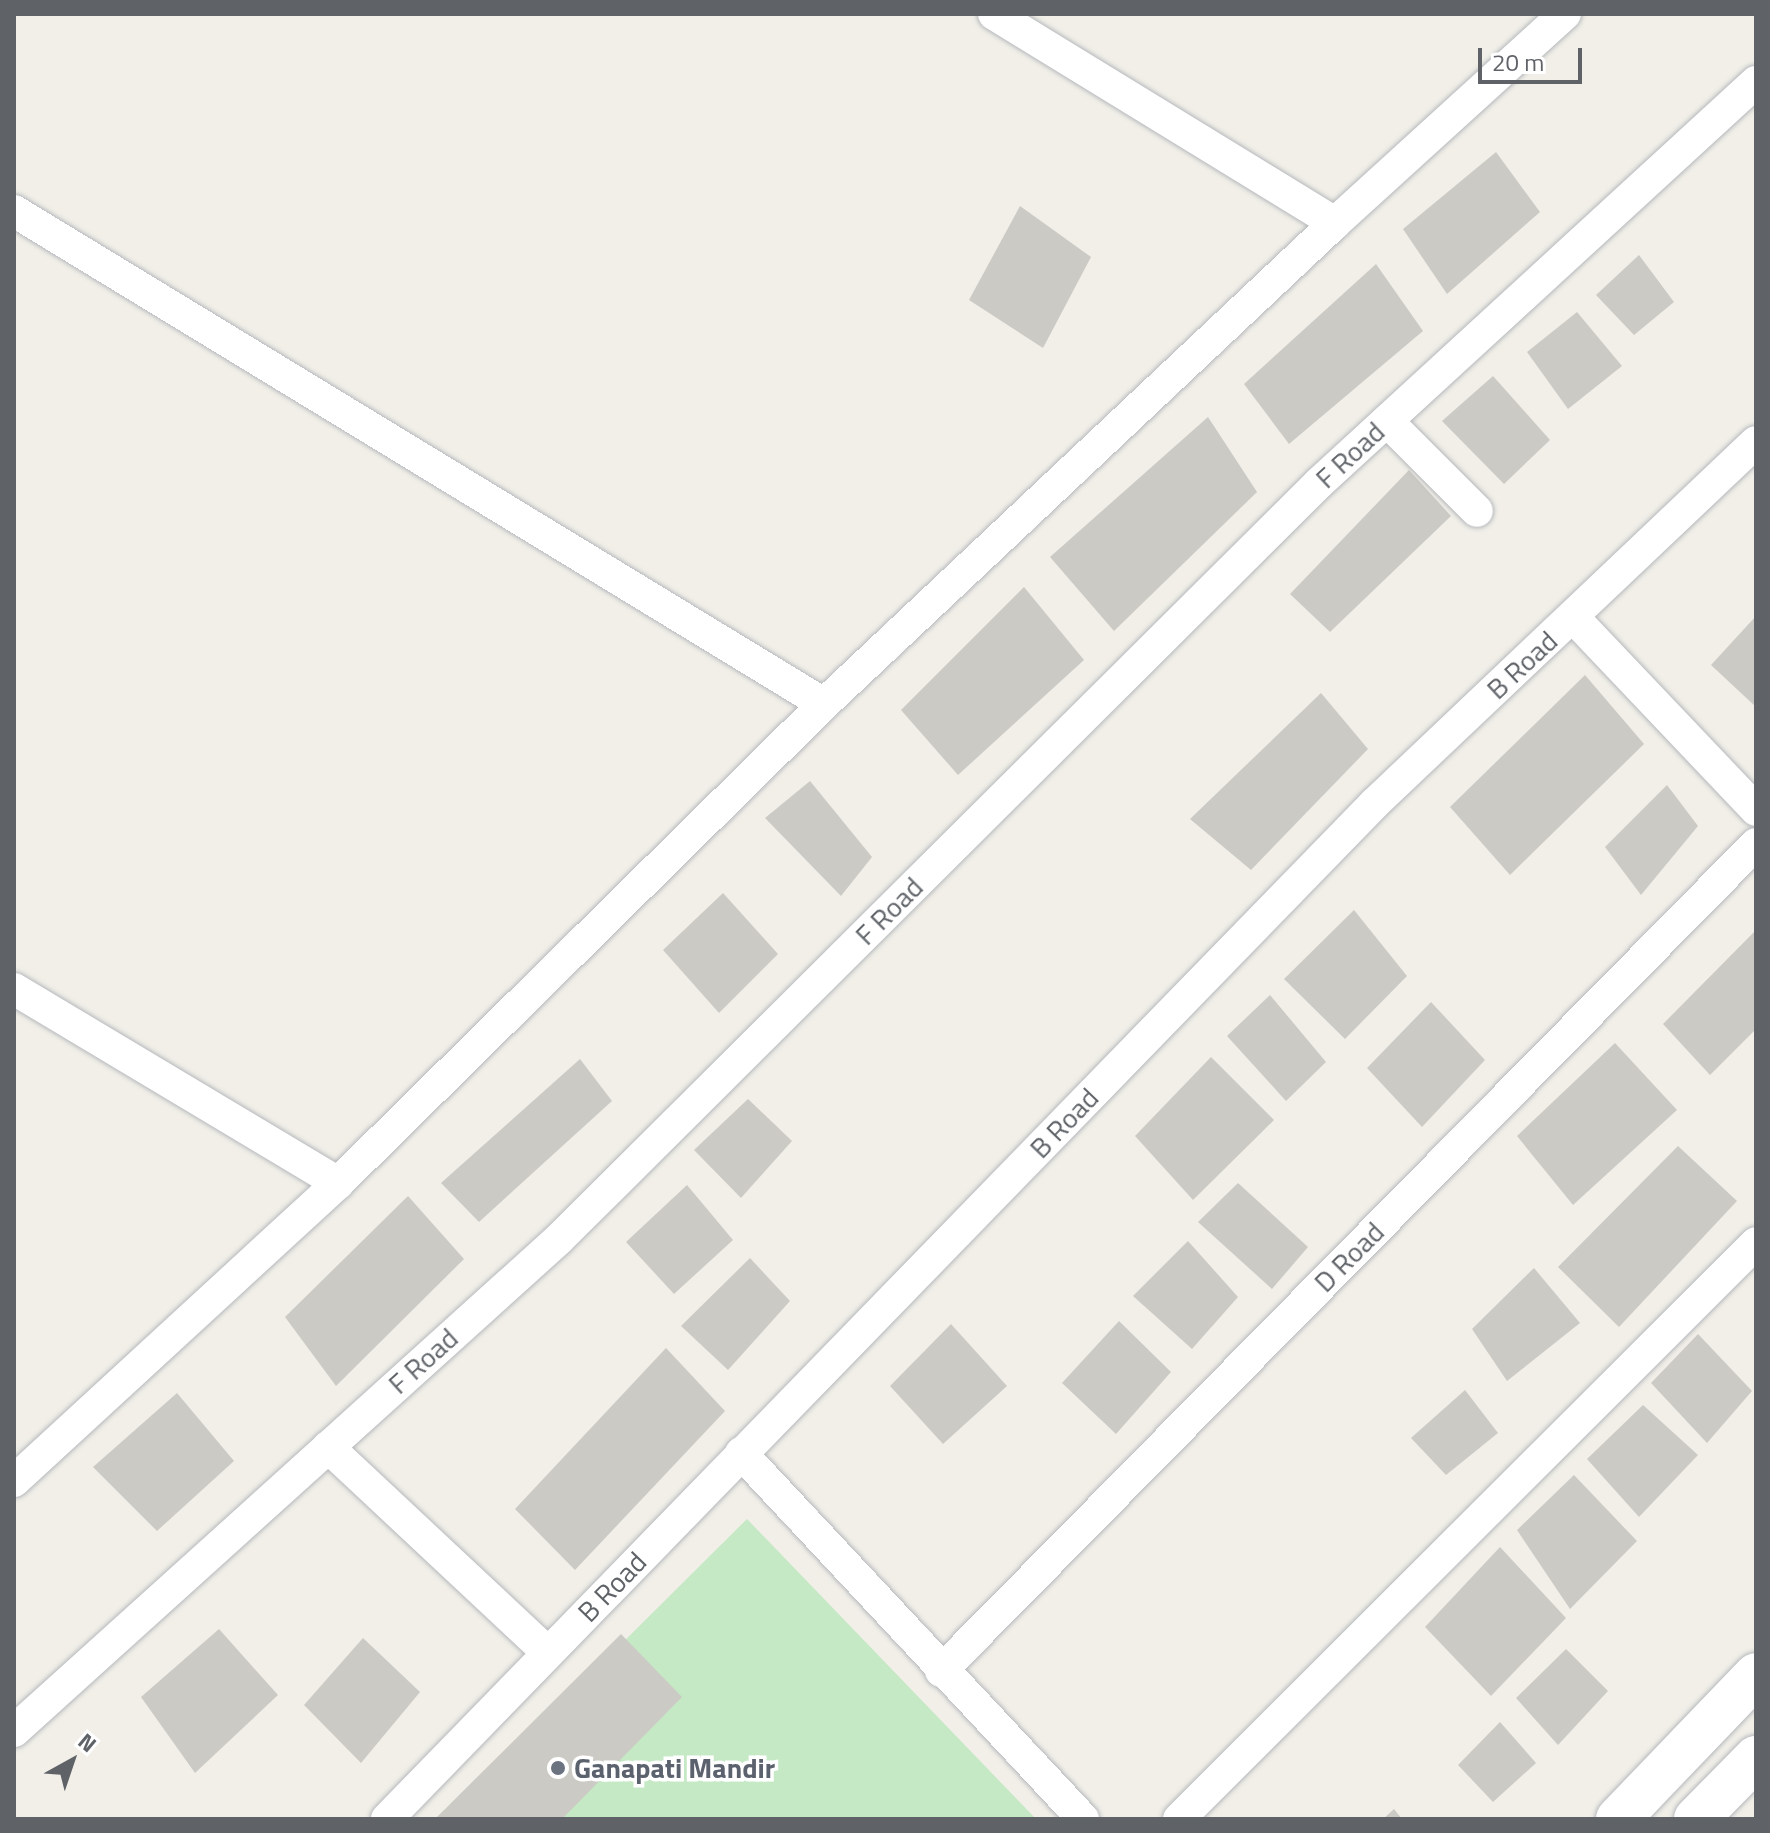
<!DOCTYPE html>
<html>
<head>
<meta charset="utf-8">
<style>
	body { margin:0 }
	#map { position:relative; width:1770px; height:1833px; overflow:hidden; background:#f1efe8; font-family:"Titillium Web",sans-serif }
	div>[style] { position:absolute }
	.green>* { inset:0; background:#c5e8c5 }
	.building>* { inset:0; background:#cccac5 }
	.roads { filter:drop-shadow(0 0 2px #b5b8bc) drop-shadow(0 0 2px #b5b8bc) }
	.minor>* { height:32px; margin:-16px; padding:0 16px; transform-origin:16px; border-radius:16px; background:#fff }
	.secondary>* { height:44px; margin:-22px; padding:0 22px; transform-origin:22px; border-radius:22px; background:#fff }
	.dots>* { width:22px; height:22px; translate:-50% -50%; box-sizing:border-box; border:4px solid #fff; border-radius:50% }
	span { translate:-50% -50%; white-space:nowrap; text-align:center; line-height:1.15; -webkit-text-stroke:7px #fff; paint-order:stroke }
	.street-label { font-size:28px; color:#5f6368 }
	.worship-label { font-size:28px; color:#5b616d; font-weight:700 }
	.left { translate:0 -50%; text-align:left }
	.frame { position:absolute; inset:0; border:16px solid #5f6368; pointer-events:none }
	.north { position:absolute; left:32px; top:1721px; width:80px; height:80px; -webkit-text-stroke:6px #fff; paint-order:stroke; rotate:40deg; font-size:22px; font-weight:700; line-height:32px; text-align:center; color:#5f6368 }
	.north::after { content:''; display:block; margin:auto; width:28px; height:36px; background:#5f6368; clip-path:polygon(50% 0,100% 100%,50% 72%,0 100%) }
	.scale { position:absolute; left:1478px; top:48px; width:104px; height:36px; box-sizing:border-box; border:4px solid #5f6368; border-top:0; padding-left:10px; font-size:24px; line-height:28px; white-space:nowrap; color:#5f6368; -webkit-text-stroke:6px #fff; paint-order:stroke }
</style>
</head>
<body>
<div id="map">
	<div class="green">
		<i style="clip-path:polygon(747px 1519px,1036px 1819px,445px 1819px)"></i>
	</div>
	<div class="building">
		<i style="clip-path:polygon(1496px 152px,1540px 212px,1447px 294px,1403px 229px)"></i>
		<i style="clip-path:polygon(1020px 206px,1091px 257px,1043px 348px,969px 300px)"></i>
		<i style="clip-path:polygon(1639px 255px,1674px 302px,1634px 335px,1596px 295px)"></i>
		<i style="clip-path:polygon(1376px 264px,1423px 331px,1289px 444px,1244px 384px)"></i>
		<i style="clip-path:polygon(1577px 312px,1622px 366px,1568px 409px,1527px 352px)"></i>
		<i style="clip-path:polygon(1493px 376px,1550px 440px,1504px 484px,1442px 421px)"></i>
		<i style="clip-path:polygon(1208px 417px,1257px 492px,1114px 631px,1050px 557px)"></i>
		<i style="clip-path:polygon(1409px 470px,1451px 516px,1330px 632px,1290px 594px)"></i>
		<i style="clip-path:polygon(1024px 587px,1084px 660px,958px 775px,901px 710px)"></i>
		<i style="clip-path:polygon(1756px 616px,1756px 707px,1711px 665px)"></i>
		<i style="clip-path:polygon(1585px 675px,1644px 744px,1510px 875px,1450px 807px)"></i>
		<i style="clip-path:polygon(1321px 693px,1368px 749px,1251px 870px,1190px 819px)"></i>
		<i style="clip-path:polygon(810px 781px,872px 857px,841px 896px,765px 818px)"></i>
		<i style="clip-path:polygon(1667px 785px,1698px 826px,1641px 895px,1605px 847px)"></i>
		<i style="clip-path:polygon(723px 893px,778px 954px,719px 1013px,663px 950px)"></i>
		<i style="clip-path:polygon(1354px 910px,1407px 976px,1345px 1039px,1284px 979px)"></i>
		<i style="clip-path:polygon(1756px 930px,1756px 1029px,1710px 1075px,1663px 1024px)"></i>
		<i style="clip-path:polygon(1270px 995px,1326px 1062px,1286px 1101px,1227px 1036px)"></i>
		<i style="clip-path:polygon(1431px 1002px,1485px 1060px,1422px 1127px,1367px 1068px)"></i>
		<i style="clip-path:polygon(1615px 1043px,1677px 1110px,1573px 1205px,1517px 1136px)"></i>
		<i style="clip-path:polygon(1211px 1057px,1274px 1120px,1193px 1200px,1135px 1136px)"></i>
		<i style="clip-path:polygon(580px 1059px,612px 1101px,479px 1222px,441px 1183px)"></i>
		<i style="clip-path:polygon(748px 1099px,792px 1141px,741px 1198px,694px 1150px)"></i>
		<i style="clip-path:polygon(1678px 1146px,1737px 1201px,1619px 1327px,1558px 1267px)"></i>
		<i style="clip-path:polygon(1238px 1183px,1308px 1247px,1272px 1289px,1198px 1222px)"></i>
		<i style="clip-path:polygon(687px 1185px,733px 1240px,674px 1294px,626px 1242px)"></i>
		<i style="clip-path:polygon(408px 1196px,464px 1259px,336px 1386px,285px 1317px)"></i>
		<i style="clip-path:polygon(1188px 1241px,1238px 1297px,1192px 1349px,1133px 1296px)"></i>
		<i style="clip-path:polygon(750px 1258px,790px 1301px,728px 1370px,681px 1326px)"></i>
		<i style="clip-path:polygon(1534px 1268px,1580px 1323px,1507px 1381px,1472px 1329px)"></i>
		<i style="clip-path:polygon(1119px 1321px,1171px 1372px,1116px 1434px,1062px 1383px)"></i>
		<i style="clip-path:polygon(951px 1324px,1007px 1386px,943px 1444px,890px 1386px)"></i>
		<i style="clip-path:polygon(1698px 1334px,1752px 1391px,1707px 1443px,1651px 1383px)"></i>
		<i style="clip-path:polygon(666px 1348px,725px 1411px,575px 1570px,515px 1509px)"></i>
		<i style="clip-path:polygon(1465px 1390px,1498px 1433px,1446px 1475px,1411px 1438px)"></i>
		<i style="clip-path:polygon(177px 1393px,234px 1461px,157px 1531px,93px 1467px)"></i>
		<i style="clip-path:polygon(1643px 1405px,1698px 1455px,1639px 1517px,1587px 1459px)"></i>
		<i style="clip-path:polygon(1574px 1475px,1637px 1541px,1570px 1609px,1517px 1530px)"></i>
		<i style="clip-path:polygon(1500px 1547px,1566px 1618px,1491px 1696px,1425px 1627px)"></i>
		<i style="clip-path:polygon(219px 1629px,278px 1695px,195px 1773px,141px 1697px)"></i>
		<i style="clip-path:polygon(621px 1634px,682px 1697px,562px 1819px,437px 1817px)"></i>
		<i style="clip-path:polygon(363px 1638px,420px 1692px,361px 1763px,304px 1705px)"></i>
		<i style="clip-path:polygon(1566px 1649px,1608px 1691px,1558px 1745px,1516px 1698px)"></i>
		<i style="clip-path:polygon(1500px 1722px,1536px 1763px,1493px 1802px,1458px 1765px)"></i>
		<i style="clip-path:polygon(1394px 1809px,1402px 1819px,1383px 1819px)"></i>
	</div>
	<div class="roads">
		<div class="minor">
			<i style="left:994px;top:14px;width:400px;rotate:31.5deg"></i>
			<i style="left:14px;top:211px;width:948px;rotate:31.33deg"></i>
			<i style="left:1387px;top:421px;width:127px;rotate:45deg"></i>
			<i style="left:1573px;top:617px;width:266px;rotate:46.5deg"></i>
			<i style="left:14px;top:989px;width:378px;rotate:30.9deg"></i>
			<i style="left:328px;top:1447px;width:301px;rotate:43.1deg"></i>
			<i style="left:741px;top:1453px;width:501px;rotate:46.94deg"></i>
			<i style="left:14px;top:1481px;width:440px;rotate:-42.6deg"></i>
			<i style="left:338px;top:1183px;width:682px;rotate:-44.58deg"></i>
			<i style="left:824px;top:704px;width:702px;rotate:-43.27deg"></i>
			<i style="left:1335px;top:223px;width:311px;rotate:-42.3deg"></i>
			<i style="left:941px;top:1671px;width:1161px;rotate:-45.42deg"></i>
			<i style="left:14px;top:1731px;width:734px;rotate:-42.07deg"></i>
			<i style="left:559px;top:1239px;width:1072px;rotate:-44.85deg"></i>
			<i style="left:1319px;top:483px;width:593px;rotate:-42.54deg"></i>
			<i style="left:387px;top:1819px;width:1416px;rotate:-45.8deg"></i>
			<i style="left:1374px;top:804px;width:526px;rotate:-43.46deg"></i>
			<i style="left:1179px;top:1819px;width:815px;rotate:-44.95deg"></i>
		</div>
		<div class="secondary">
			<i style="left:1618px;top:1819px;width:199px;rotate:-46.2deg"></i>
			<i style="left:1696px;top:1819px;width:86px;rotate:-45.5deg"></i>
		</div>
	</div>
	<div class="dots">
		<i style="left:558px;top:1768px;background:#6b7280"></i>
	</div>
	<div class="street-label">
		<span style="left:1350px;top:455px;rotate:-43deg">F Road</span>
		<span style="left:1522px;top:665px;rotate:-43deg">B Road</span>
		<span style="left:889px;top:911px;rotate:-45deg">F Road</span>
		<span style="left:1064px;top:1123px;rotate:-46deg">B Road</span>
		<span style="left:1349px;top:1257px;rotate:-45deg">D Road</span>
		<span style="left:423px;top:1361px;rotate:-42deg">F Road</span>
		<span style="left:612px;top:1587px;rotate:-46deg">B Road</span>
	</div>
	<div class="worship-label">
		<span class="left" style="left:574px;top:1768px">Ganapati Mandir</span>
	</div>
	<div class="frame"></div>
	<div class="north">N</div>
	<div class="scale">20 m</div>
</div>
</body>
</html>
